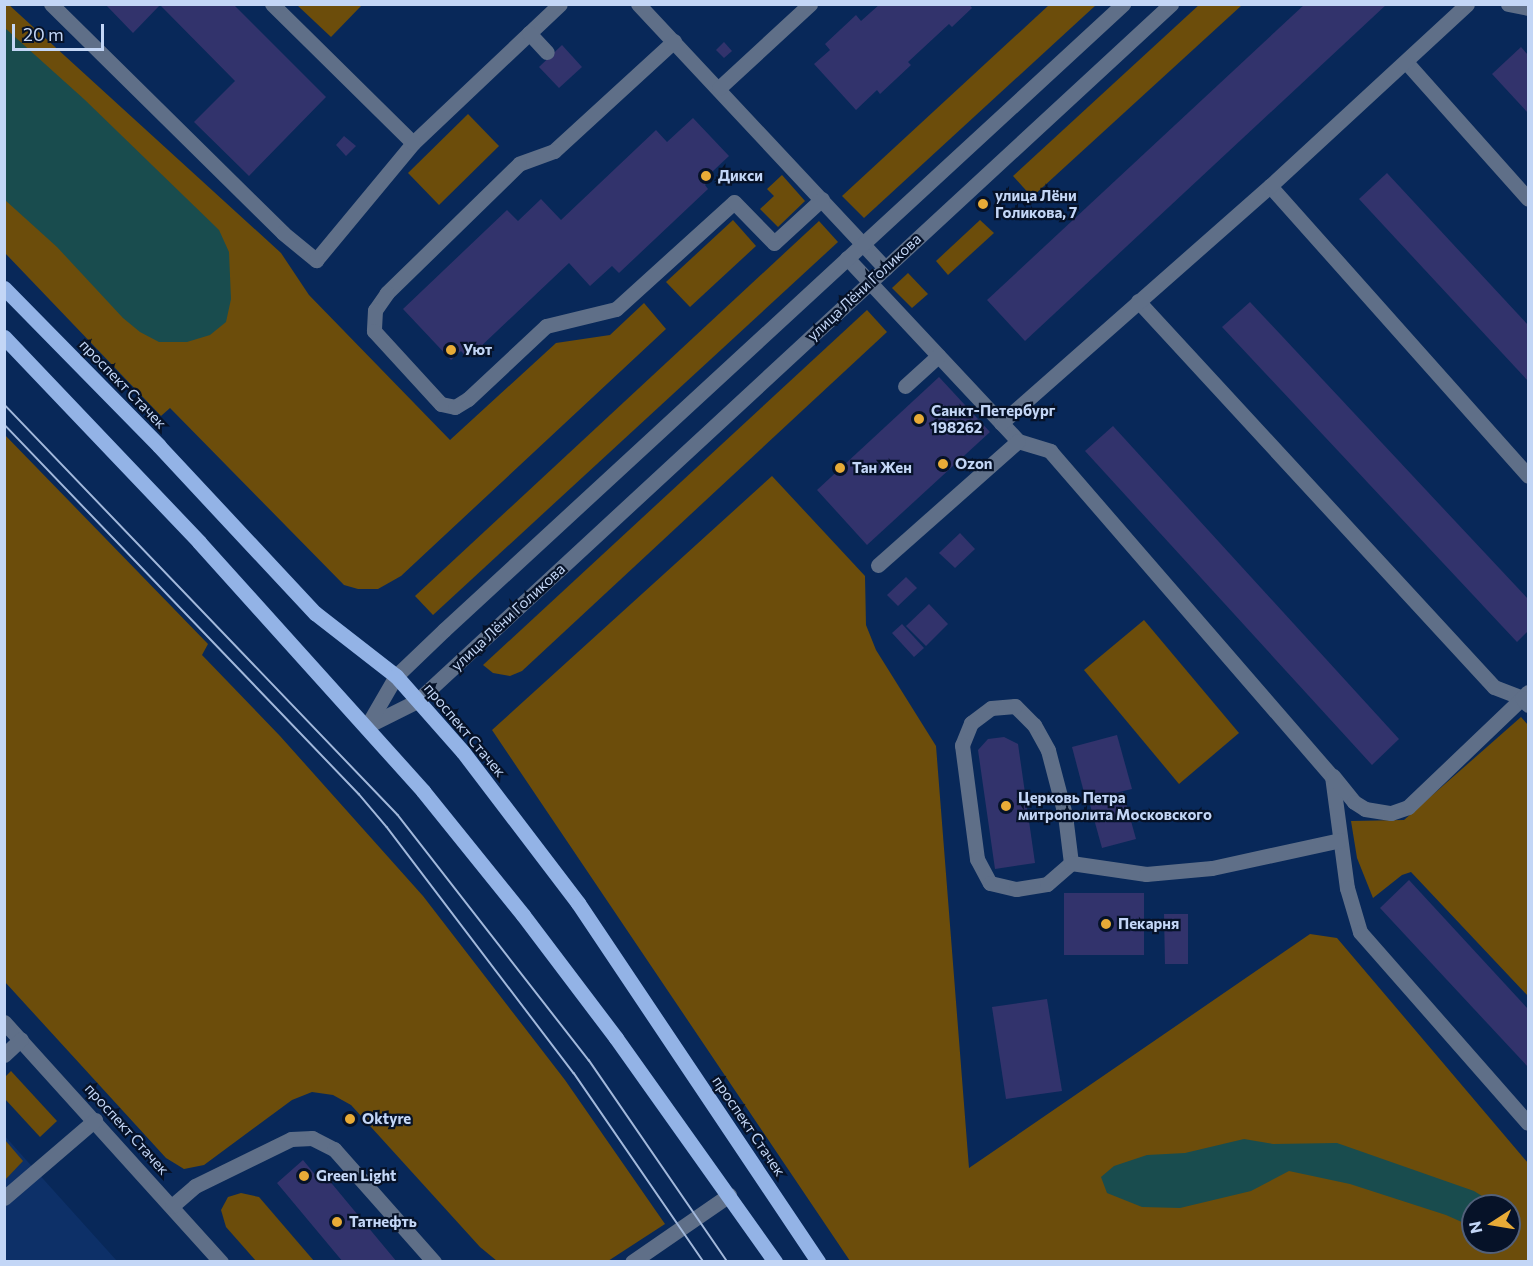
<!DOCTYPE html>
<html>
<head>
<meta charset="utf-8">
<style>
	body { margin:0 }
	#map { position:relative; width:1533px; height:1266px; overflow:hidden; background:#082859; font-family:Commissioner,sans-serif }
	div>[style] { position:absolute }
	.built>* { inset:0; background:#0d3068 }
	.green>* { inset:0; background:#6c4d0b }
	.water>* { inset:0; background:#194c4e }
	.building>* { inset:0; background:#32336c }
	.minor>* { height:15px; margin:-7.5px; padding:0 7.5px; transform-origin:7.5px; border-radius:7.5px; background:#5f6f88 }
	.major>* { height:15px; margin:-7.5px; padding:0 7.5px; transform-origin:7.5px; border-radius:7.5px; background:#93b3e6 }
	.tram>* { height:1.5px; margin:-0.75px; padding:0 0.75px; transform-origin:0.75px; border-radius:0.75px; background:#a2b8db }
	.dots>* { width:16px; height:16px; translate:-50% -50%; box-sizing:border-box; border:3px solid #061228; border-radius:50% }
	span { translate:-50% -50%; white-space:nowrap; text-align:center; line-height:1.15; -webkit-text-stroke:4.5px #061228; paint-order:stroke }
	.poi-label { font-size:15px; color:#c3d6f6; font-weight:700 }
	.left { translate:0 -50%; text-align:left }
	.street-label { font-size:15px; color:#c3d6f6 }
	.frame { position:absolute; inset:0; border:6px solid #c3d6f6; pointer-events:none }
	.north { position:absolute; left:1461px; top:1194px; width:60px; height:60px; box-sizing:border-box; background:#061228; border:2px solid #52607a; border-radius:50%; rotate:258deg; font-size:16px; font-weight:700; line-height:24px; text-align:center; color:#c3d6f6 }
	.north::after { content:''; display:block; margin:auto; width:21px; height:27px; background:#e8ab37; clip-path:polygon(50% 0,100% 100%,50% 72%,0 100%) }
	.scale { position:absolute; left:12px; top:24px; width:92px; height:27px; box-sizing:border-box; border:3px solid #c3d6f6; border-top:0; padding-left:8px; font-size:18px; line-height:21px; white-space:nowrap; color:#c3d6f6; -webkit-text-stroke:4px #061228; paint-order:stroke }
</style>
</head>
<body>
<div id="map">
	<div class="built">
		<i style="clip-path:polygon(4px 1135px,36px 1171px,117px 1261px,5px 1261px)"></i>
	</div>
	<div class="green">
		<i style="clip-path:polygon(8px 4px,281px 253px,309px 295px,450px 440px,556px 343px,610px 335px,644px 303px,666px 329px,401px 576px,378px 589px,358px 589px,344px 585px,170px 408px,161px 416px,5px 253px,4px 5px)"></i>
		<i style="clip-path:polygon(1200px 4px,1242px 5px,1032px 197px,1013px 176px)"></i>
		<i style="clip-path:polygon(297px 5px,362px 5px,331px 37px)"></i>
		<i style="clip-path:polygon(1049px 5px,1096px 5px,864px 218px,842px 196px)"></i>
		<i style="clip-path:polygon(468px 114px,499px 146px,439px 205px,408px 173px)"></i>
		<i style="clip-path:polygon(782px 175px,805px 201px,778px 227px,760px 209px,774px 196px,767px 189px)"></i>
		<i style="clip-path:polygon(733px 220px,756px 246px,690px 307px,666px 282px)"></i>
		<i style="clip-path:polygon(980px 220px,994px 233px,948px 275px,936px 261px)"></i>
		<i style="clip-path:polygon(819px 221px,838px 242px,433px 615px,415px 596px)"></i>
		<i style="clip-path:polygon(908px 273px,928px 294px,912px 308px,892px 288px)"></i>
		<i style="clip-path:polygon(867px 310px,887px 332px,522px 671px,510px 676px,493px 673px,483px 665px)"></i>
		<i style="clip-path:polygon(4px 434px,208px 644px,202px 655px,280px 736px,423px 896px,565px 1080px,665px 1224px,608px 1261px,497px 1261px,480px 1247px,351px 1105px,333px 1095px,312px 1092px,292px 1100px,204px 1165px,184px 1169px,166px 1158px,5px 982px)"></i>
		<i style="clip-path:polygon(evenodd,772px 476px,865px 576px,866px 625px,876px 650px,936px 746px,969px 1168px,1310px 934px,1337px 938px,1528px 1163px,1528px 1261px,850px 1261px,492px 730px,772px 476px,1473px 1206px,1509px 1206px,1509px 1242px,1473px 1242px,1473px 1206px)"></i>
		<i style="clip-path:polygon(1144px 620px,1239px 733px,1179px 784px,1084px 670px)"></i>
		<i style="clip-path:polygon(1521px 717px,1528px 725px,1528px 996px,1411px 872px,1402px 875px,1373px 898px,1357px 858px,1351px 821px,1404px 820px)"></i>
		<i style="clip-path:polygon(11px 1071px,57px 1121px,40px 1137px,5px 1099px,5px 1077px)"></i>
		<i style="clip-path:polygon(5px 1140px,23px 1161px,5px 1180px,4px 1180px)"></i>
		<i style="clip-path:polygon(241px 1193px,259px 1197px,314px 1261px,256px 1261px,226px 1227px,221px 1210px,228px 1197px)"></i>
	</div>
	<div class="water">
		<i style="clip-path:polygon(5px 28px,85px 100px,219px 230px,229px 252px,231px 299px,226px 322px,210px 335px,187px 342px,159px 342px,140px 332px,123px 318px,57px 247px,5px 200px)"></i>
		<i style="clip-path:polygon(1244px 1139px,1273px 1144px,1337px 1143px,1474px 1191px,1498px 1206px,1473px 1206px,1473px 1227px,1446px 1215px,1350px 1184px,1289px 1171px,1251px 1191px,1180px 1208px,1142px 1207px,1107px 1193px,1101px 1177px,1114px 1166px,1147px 1155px,1185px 1153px)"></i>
	</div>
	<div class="building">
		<i style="clip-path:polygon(105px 4px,233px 4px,326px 97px,249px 176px,194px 122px,235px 81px,160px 5px,133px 33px)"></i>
		<i style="clip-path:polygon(880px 4px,969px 4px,972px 8px,952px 27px,949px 24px,908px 62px,911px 65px,880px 94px,877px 90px,856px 110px,814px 64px,830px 50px,825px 44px,856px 15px,861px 21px)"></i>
		<i style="clip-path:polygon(1305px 4px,1387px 4px,1025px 341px,987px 300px)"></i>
		<i style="clip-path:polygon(724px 42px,732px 51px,724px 58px,716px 50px)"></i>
		<i style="clip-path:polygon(562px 45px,582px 67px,559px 88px,539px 67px)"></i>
		<i style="clip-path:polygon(1521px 47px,1528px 55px,1528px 113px,1492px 74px)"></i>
		<i style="clip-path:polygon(693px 118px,729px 156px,712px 172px,714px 175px,705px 185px,708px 189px,619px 273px,612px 266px,590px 286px,569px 263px,477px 350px,474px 347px,465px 356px,461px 351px,451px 360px,403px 309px,507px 210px,518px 221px,541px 199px,561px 220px,656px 130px,667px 142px)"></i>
		<i style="clip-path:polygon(344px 136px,356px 146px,346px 156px,336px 145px)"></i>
		<i style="clip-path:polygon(1387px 173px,1528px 325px,1528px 381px,1359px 199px)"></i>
		<i style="clip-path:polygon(1250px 302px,1528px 599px,1528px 631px,1517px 642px,1222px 327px)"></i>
		<i style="clip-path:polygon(939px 377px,990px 432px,867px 545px,817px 490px)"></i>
		<i style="clip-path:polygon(1113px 426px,1399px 739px,1372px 765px,1085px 451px)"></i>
		<i style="clip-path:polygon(960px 533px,975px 549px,955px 568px,939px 553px)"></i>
		<i style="clip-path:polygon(906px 577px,917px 588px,898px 606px,887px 595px)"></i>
		<i style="clip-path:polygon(929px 604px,948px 624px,926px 646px,906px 626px)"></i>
		<i style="clip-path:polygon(902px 624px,924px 648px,914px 657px,892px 633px)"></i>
		<i style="clip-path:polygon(1117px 735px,1132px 789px,1086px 800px,1072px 747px)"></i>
		<i style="clip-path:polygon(1004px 737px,1018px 744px,1035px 863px,995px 869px,978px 750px,988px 739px)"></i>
		<i style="clip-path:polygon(1123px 792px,1136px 839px,1102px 848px,1089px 801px)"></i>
		<i style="clip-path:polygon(1409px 880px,1528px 1009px,1528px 1067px,1380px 908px)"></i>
		<i style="clip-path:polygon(1064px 893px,1144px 893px,1144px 955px,1064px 955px)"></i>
		<i style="clip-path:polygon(1164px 914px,1188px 914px,1188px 964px,1165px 964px)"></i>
		<i style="clip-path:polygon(1047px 999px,1062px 1091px,1006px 1099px,992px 1007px)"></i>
		<i style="clip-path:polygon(303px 1160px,318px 1178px,323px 1173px,397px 1262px,343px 1262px,277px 1183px)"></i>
	</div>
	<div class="minor">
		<i style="left:51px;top:4px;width:326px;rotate:44.6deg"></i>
		<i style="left:283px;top:233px;width:43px;rotate:39.3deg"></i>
		<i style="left:316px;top:260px;width:152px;rotate:-50.3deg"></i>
		<i style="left:413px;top:143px;width:202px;rotate:-43.4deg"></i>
		<i style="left:272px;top:4px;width:198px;rotate:44.6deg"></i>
		<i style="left:638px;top:4px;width:362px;rotate:46.9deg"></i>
		<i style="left:1508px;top:4px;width:20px;rotate:11deg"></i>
		<i style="left:529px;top:33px;width:26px;rotate:47deg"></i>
		<i style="left:674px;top:41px;width:163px;rotate:137.5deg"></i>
		<i style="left:554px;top:151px;width:37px;rotate:160deg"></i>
		<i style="left:519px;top:164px;width:185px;rotate:135.7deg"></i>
		<i style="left:387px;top:293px;width:21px;rotate:125deg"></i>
		<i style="left:375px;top:310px;width:21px;rotate:93deg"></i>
		<i style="left:374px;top:331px;width:99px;rotate:47.5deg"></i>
		<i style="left:441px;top:404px;width:14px;rotate:12deg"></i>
		<i style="left:455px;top:407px;width:15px;rotate:-32deg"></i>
		<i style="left:468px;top:399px;width:107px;rotate:-43.1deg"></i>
		<i style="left:546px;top:326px;width:72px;rotate:-13.7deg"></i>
		<i style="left:616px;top:309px;width:159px;rotate:-42.2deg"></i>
		<i style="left:734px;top:202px;width:57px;rotate:45.7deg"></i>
		<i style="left:774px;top:243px;width:65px;rotate:-42.5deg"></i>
		<i style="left:1406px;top:62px;width:183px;rotate:48.3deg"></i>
		<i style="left:719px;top:88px;width:124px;rotate:-42.7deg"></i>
		<i style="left:1270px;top:186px;width:388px;rotate:48.3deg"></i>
		<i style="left:847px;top:258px;width:250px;rotate:46.9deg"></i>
		<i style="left:1018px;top:441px;width:34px;rotate:17deg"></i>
		<i style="left:1050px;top:451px;width:430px;rotate:49.1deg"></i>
		<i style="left:1332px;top:776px;width:113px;rotate:82.4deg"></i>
		<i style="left:1347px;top:888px;width:46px;rotate:73.5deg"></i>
		<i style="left:1360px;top:932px;width:254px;rotate:48.7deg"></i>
		<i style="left:1138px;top:301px;width:525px;rotate:47.32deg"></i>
		<i style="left:1494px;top:687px;width:30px;rotate:21deg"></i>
		<i style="left:1522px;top:698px;width:8px;rotate:-45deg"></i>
		<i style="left:905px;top:386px;width:45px;rotate:-42.3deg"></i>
		<i style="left:1001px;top:423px;width:359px;rotate:-41.4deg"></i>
		<i style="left:1270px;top:186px;width:268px;rotate:-42.7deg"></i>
		<i style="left:878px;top:565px;width:187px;rotate:-41.5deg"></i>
		<i style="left:367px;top:726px;width:56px;rotate:-26.6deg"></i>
		<i style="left:417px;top:701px;width:1027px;rotate:-42.75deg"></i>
		<i style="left:367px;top:726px;width:58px;rotate:-59.9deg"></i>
		<i style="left:396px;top:676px;width:66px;rotate:-43.8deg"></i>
		<i style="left:444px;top:630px;width:924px;rotate:-42.67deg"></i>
		<i style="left:1333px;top:776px;width:33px;rotate:51deg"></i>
		<i style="left:1354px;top:802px;width:13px;rotate:32deg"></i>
		<i style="left:1365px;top:809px;width:26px;rotate:9deg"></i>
		<i style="left:1391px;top:813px;width:18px;rotate:-19deg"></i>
		<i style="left:1408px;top:807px;width:158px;rotate:-43.7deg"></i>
		<i style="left:1522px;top:698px;width:9px;rotate:49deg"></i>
		<i style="left:1071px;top:863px;width:48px;rotate:-97.1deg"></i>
		<i style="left:1065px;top:815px;width:67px;rotate:-104.7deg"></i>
		<i style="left:1048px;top:750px;width:29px;rotate:-119deg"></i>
		<i style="left:1034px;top:725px;width:27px;rotate:-135deg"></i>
		<i style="left:1015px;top:706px;width:24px;rotate:175deg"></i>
		<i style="left:991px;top:708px;width:25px;rotate:143deg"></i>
		<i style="left:971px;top:723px;width:24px;rotate:112deg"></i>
		<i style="left:962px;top:745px;width:115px;rotate:82.5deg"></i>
		<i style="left:977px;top:859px;width:27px;rotate:62deg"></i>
		<i style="left:990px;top:883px;width:27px;rotate:13deg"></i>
		<i style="left:1016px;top:889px;width:31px;rotate:-9deg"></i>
		<i style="left:1047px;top:884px;width:32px;rotate:-41deg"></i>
		<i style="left:1071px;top:863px;width:76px;rotate:8.3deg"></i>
		<i style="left:1146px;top:874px;width:66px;rotate:-5.2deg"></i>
		<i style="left:1212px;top:868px;width:131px;rotate:-12.3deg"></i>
		<i style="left:4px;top:1022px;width:324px;rotate:47.9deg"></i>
		<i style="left:4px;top:1055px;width:23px;rotate:-43deg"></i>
		<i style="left:4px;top:1198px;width:120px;rotate:-40.6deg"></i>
		<i style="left:172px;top:1206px;width:30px;rotate:-41deg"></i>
		<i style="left:195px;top:1186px;width:107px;rotate:-26.1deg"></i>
		<i style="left:291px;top:1139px;width:21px;rotate:-3deg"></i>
		<i style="left:312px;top:1138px;width:25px;rotate:27deg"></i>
		<i style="left:334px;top:1149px;width:151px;rotate:48.5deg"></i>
		<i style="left:632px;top:1262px;width:118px;rotate:-34.6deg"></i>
	</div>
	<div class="major">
		<i style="left:4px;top:288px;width:221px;rotate:45.5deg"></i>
		<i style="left:159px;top:446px;width:229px;rotate:47deg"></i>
		<i style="left:315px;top:613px;width:103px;rotate:37.9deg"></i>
		<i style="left:396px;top:676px;width:101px;rotate:48.6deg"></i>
		<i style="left:463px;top:752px;width:190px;rotate:52.7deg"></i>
		<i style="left:578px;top:903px;width:432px;rotate:56.2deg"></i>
		<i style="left:4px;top:337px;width:283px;rotate:46.4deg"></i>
		<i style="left:199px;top:542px;width:335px;rotate:48deg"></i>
		<i style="left:423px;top:791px;width:159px;rotate:51.1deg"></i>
		<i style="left:523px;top:915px;width:154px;rotate:52.9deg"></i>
		<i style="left:616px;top:1038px;width:275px;rotate:54.6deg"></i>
	</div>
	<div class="tram">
		<i style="left:4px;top:404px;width:569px;rotate:46.21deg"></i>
		<i style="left:398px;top:815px;width:311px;rotate:52.1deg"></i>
		<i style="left:589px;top:1060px;width:245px;rotate:55.5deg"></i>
		<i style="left:4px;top:424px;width:513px;rotate:46.19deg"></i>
		<i style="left:359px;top:794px;width:43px;rotate:49.7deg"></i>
		<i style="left:387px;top:827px;width:309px;rotate:52.8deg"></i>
		<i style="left:574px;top:1073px;width:229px;rotate:55.5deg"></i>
	</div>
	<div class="dots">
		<i style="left:706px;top:176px;background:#e8ab37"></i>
		<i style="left:983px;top:204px;background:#e8ab37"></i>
		<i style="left:451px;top:350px;background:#e8ab37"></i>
		<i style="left:919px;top:419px;background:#e8ab37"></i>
		<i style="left:943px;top:464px;background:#e8ab37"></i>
		<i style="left:840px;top:468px;background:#e8ab37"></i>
		<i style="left:1006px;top:806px;background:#e8ab37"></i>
		<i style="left:1106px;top:924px;background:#e8ab37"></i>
		<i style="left:350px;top:1119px;background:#e8ab37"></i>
		<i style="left:304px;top:1176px;background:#e8ab37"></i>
		<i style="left:337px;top:1222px;background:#e8ab37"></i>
	</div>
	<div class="poi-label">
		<span class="left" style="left:718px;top:176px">Дикси</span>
		<span class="left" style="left:995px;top:204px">улица Лёни<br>Голикова, 7</span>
		<span class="left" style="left:463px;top:350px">Уют</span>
		<span class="left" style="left:931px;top:419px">Санкт-Петербург<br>198262</span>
		<span class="left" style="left:955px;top:464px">Ozon</span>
		<span class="left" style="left:852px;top:468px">Тан Жен</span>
		<span class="left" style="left:1018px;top:806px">Церковь Петра<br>митрополита Московского</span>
		<span class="left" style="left:1118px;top:924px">Пекарня</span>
		<span class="left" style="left:362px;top:1119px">Oktyre</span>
		<span class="left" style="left:316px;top:1176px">Green Light</span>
		<span class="left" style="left:349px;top:1222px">Татнефть</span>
	</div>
	<div class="street-label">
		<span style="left:864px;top:287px;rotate:-43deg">улица Лёни Голикова</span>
		<span style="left:123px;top:384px;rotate:46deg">проспект Стачек</span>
		<span style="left:508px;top:617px;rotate:-43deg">улица Лёни Голикова</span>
		<span style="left:465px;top:730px;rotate:50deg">проспект Стачек</span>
		<span style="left:749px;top:1126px;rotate:56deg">проспект Стачек</span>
		<span style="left:127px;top:1129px;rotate:48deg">проспект Стачек</span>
	</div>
	<div class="frame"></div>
	<div class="north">N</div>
	<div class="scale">20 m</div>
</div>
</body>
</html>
